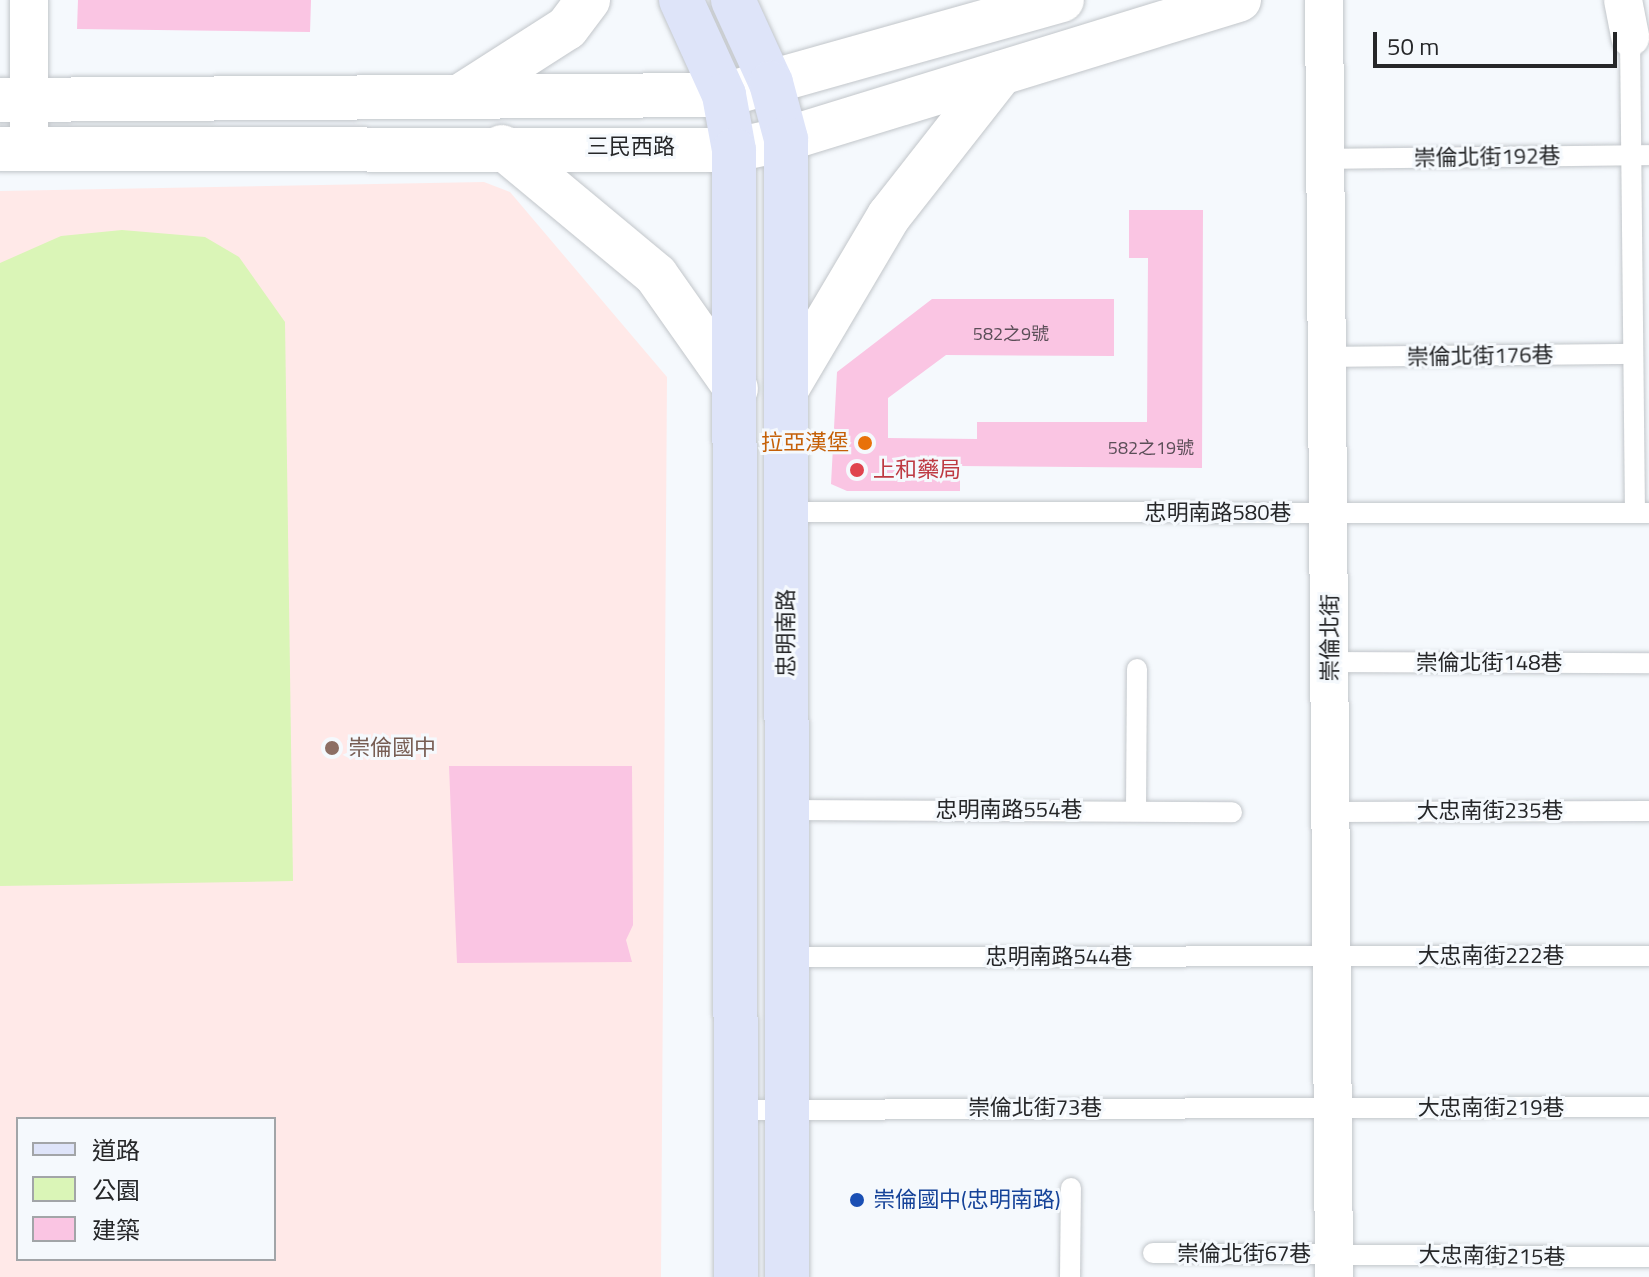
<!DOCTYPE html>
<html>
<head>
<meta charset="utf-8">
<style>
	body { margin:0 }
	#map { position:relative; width:1649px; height:1277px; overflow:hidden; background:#f5f9fd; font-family:"Titillium Web","Noto Sans TC",sans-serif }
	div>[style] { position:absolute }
	.education>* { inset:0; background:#ffe9e8 }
	.green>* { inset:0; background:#daf5b7 }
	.building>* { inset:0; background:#fac5e3 }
	.roads { filter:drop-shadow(0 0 2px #c2c6ca) drop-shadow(0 0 2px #c2c6ca) }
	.service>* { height:20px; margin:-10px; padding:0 10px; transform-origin:10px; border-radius:10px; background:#fff }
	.minor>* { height:38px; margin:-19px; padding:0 19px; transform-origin:19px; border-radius:19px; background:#fff }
	.tertiary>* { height:44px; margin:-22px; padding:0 22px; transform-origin:22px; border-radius:22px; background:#fff }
	.secondary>* { height:44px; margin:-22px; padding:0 22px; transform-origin:22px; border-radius:22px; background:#dee4f9 }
	.dots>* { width:22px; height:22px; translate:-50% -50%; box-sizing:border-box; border:4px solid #f5f9fd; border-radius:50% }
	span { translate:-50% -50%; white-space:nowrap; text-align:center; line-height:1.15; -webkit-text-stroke:6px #f5f9fd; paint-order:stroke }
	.number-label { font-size:18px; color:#5b4e58 }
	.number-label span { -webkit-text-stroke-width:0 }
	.street-label { font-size:22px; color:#262729 }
	.food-label { font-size:22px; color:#c56008 }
	.right { translate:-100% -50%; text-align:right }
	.health-label { font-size:22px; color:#be3a42 }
	.left { translate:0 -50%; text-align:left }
	.education-label { font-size:22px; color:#785e54 }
	.transit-label { font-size:22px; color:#164399 }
	.legend { position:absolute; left:16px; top:1117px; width:260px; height:144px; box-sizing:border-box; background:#f5f9fd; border:2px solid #a2a5a8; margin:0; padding:10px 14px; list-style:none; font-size:24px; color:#262729 }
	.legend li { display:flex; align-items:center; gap:16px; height:40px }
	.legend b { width:40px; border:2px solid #a2a5a8 }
	.scale { position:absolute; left:1373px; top:32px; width:244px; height:36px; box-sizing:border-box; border:4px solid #262729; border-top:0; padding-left:10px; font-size:24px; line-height:28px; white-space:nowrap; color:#262729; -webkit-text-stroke:6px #f5f9fd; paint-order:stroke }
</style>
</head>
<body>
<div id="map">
	<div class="education">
		<i style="clip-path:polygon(evenodd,484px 182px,510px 192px,667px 377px,661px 1277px,0 1277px,0 191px,484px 182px,18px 1119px,274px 1119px,274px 1259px,18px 1259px,18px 1119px)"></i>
	</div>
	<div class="green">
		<i style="clip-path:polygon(122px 230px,205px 237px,239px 257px,285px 322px,293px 881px,0 886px,0 263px,61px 236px)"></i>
	</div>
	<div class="building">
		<i style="clip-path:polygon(78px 0,311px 0,310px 32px,77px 29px)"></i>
		<i style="clip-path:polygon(1129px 210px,1203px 210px,1202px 468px,960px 466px,960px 491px,847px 491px,831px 484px,837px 372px,932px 299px,1114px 299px,1114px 356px,946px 355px,888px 398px,888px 438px,977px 439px,977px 422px,1147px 422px,1148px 258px,1129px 258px)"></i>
		<i style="clip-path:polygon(449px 766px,632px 766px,633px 925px,626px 940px,632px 962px,457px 963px)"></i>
	</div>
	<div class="roads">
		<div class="service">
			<i style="left:1630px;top:37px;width:476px;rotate:89.4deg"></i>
			<i style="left:1326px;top:159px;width:323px;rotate:-0.7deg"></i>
			<i style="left:1327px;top:357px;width:306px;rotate:-0.6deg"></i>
			<i style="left:786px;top:512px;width:863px;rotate:0.07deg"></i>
			<i style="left:1330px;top:662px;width:319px;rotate:0.2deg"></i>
			<i style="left:787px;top:810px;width:445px;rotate:0.3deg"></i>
			<i style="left:1136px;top:811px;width:142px;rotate:-89.6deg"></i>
			<i style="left:1331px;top:812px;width:318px;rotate:-0.2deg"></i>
			<i style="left:787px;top:957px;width:862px;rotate:-0.07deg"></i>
			<i style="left:736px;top:1110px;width:913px;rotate:-0.19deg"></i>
			<i style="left:1153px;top:1253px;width:496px;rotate:0.5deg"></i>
			<i style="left:1070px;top:1277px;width:89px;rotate:-89.4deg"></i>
		</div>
		<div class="minor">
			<i style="left:1324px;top:0;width:1277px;rotate:89.55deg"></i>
			<i style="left:1623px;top:0;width:38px;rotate:79deg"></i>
			<i style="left:29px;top:149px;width:149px;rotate:-90deg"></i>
		</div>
		<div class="tertiary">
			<i style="left:459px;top:97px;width:128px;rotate:-32.6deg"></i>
			<i style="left:567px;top:28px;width:35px;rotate:-53deg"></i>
			<i style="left:0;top:100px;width:724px;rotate:-0.4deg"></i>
			<i style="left:724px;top:95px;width:351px;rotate:-15.7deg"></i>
			<i style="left:502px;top:147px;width:200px;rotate:39.7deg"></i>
			<i style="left:656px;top:275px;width:139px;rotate:54.9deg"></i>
			<i style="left:0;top:149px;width:734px;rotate:0.08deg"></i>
			<i style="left:734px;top:150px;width:53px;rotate:-11.9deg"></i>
			<i style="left:786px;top:139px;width:474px;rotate:-17.1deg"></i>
			<i style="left:786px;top:390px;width:202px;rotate:-59.4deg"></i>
			<i style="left:889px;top:216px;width:182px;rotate:-51.9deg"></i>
		</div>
		<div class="secondary">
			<i style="left:681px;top:0;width:104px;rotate:65.6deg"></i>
			<i style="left:724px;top:95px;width:56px;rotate:79.7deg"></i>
			<i style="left:734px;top:150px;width:1127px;rotate:89.9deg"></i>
			<i style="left:733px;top:0;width:91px;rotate:65.4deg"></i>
			<i style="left:771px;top:83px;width:58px;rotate:75deg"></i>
			<i style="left:786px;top:139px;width:1138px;rotate:89.95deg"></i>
		</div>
	</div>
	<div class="dots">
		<i style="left:865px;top:443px;background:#e8710a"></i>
		<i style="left:857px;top:470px;background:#e0444e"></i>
		<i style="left:332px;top:748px;background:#8d6e63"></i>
		<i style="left:857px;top:1200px;background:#1a4fb4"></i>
	</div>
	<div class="number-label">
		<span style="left:1011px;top:334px">582之9號</span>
		<span style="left:1151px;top:448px">582之19號</span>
	</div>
	<div class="street-label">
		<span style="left:631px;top:147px">三民西路</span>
		<span style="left:1487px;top:157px;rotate:-1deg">崇倫北街192巷</span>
		<span style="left:1480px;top:356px;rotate:-1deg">崇倫北街176巷</span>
		<span style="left:1218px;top:513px">忠明南路580巷</span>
		<span style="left:786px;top:633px;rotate:-90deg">忠明南路</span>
		<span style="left:1330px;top:638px;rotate:-90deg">崇倫北街</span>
		<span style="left:1489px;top:663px">崇倫北街148巷</span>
		<span style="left:1009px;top:810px">忠明南路554巷</span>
		<span style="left:1490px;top:811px">大忠南街235巷</span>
		<span style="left:1491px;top:956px">大忠南街222巷</span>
		<span style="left:1059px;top:957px">忠明南路544巷</span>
		<span style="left:1035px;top:1108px">崇倫北街73巷</span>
		<span style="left:1491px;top:1108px">大忠南街219巷</span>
		<span style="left:1244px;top:1254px">崇倫北街67巷</span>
		<span style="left:1492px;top:1256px;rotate:1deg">大忠南街215巷</span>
	</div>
	<div class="food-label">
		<span class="right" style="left:849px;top:443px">拉亞漢堡</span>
	</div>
	<div class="health-label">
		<span class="left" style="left:873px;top:470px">上和藥局</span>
	</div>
	<div class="education-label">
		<span class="left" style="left:348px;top:748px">崇倫國中</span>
	</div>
	<div class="transit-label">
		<span class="left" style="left:873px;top:1200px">崇倫國中(忠明南路)</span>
	</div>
	<ul class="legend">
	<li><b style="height:10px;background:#dee4f9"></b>道路</li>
	<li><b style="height:22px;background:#daf5b7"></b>公園</li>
	<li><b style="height:22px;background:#fac5e3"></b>建築</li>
	</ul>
	<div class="scale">50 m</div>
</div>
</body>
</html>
